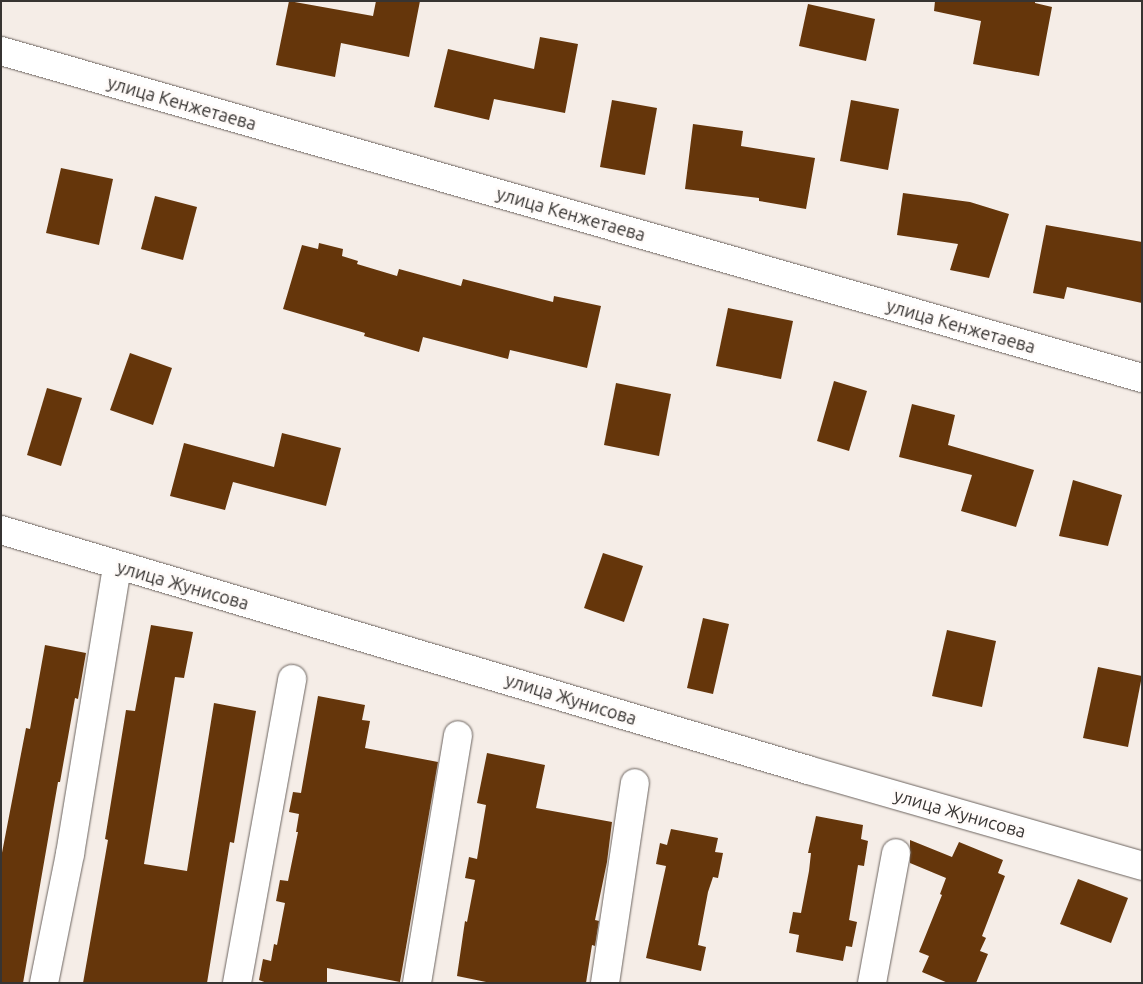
<!DOCTYPE html>
<html>
<head>
<meta charset="utf-8">
<style>
	body { margin:0 }
	#map { position:relative; width:1143px; height:984px; overflow:hidden; background:#f5ede7; font-family:Ubuntu,sans-serif }
	div>[style] { position:absolute }
	.building>* { inset:0; background:#65360b }
	.roads { filter:drop-shadow(0 0 1px #6c645f) drop-shadow(0 0 1px #6c645f) }
	.minor>* { height:28px; margin:-14px; padding:0 14px; transform-origin:14px; border-radius:14px; background:#fff }
	span { translate:-50% -50%; white-space:nowrap; text-align:center; line-height:1.15; -webkit-text-stroke:5px #fffbf9; paint-order:stroke }
	.street-label { font-size:18px; color:#373432 }
	.frame { position:absolute; inset:0; border:2px solid #373432; pointer-events:none }
</style>
</head>
<body>
<div id="map">
	<div class="building">
		<i style="clip-path:polygon(289px 1px,373px 16px,376px 1px,420px 1px,409px 57px,341px 43px,335px 77px,276px 65px)"></i>
		<i style="clip-path:polygon(935px 1px,1035px 1px,1035px 3px,1052px 7px,1039px 76px,973px 64px,981px 21px,934px 11px)"></i>
		<i style="clip-path:polygon(808px 4px,875px 19px,866px 61px,799px 46px)"></i>
		<i style="clip-path:polygon(540px 37px,578px 44px,565px 113px,494px 99px,489px 120px,434px 107px,448px 49px,534px 69px)"></i>
		<i style="clip-path:polygon(612px 100px,657px 108px,645px 175px,600px 167px)"></i>
		<i style="clip-path:polygon(851px 100px,899px 109px,888px 170px,840px 161px)"></i>
		<i style="clip-path:polygon(693px 124px,743px 131px,741px 146px,815px 158px,806px 209px,759px 201px,759px 198px,685px 189px)"></i>
		<i style="clip-path:polygon(61px 168px,113px 179px,99px 245px,46px 233px)"></i>
		<i style="clip-path:polygon(903px 193px,970px 202px,1009px 214px,989px 278px,950px 270px,958px 244px,897px 235px)"></i>
		<i style="clip-path:polygon(155px 196px,197px 207px,183px 260px,141px 249px)"></i>
		<i style="clip-path:polygon(1046px 225px,1142px 242px,1142px 303px,1067px 287px,1064px 299px,1033px 293px)"></i>
		<i style="clip-path:polygon(319px 243px,343px 249px,342px 256px,358px 261px,357px 264px,397px 276px,399px 269px,461px 286px,463px 279px,553px 302px,554px 296px,601px 306px,587px 368px,510px 350px,508px 359px,423px 337px,419px 352px,364px 336px,365px 333px,283px 309px,302px 245px,318px 249px)"></i>
		<i style="clip-path:polygon(728px 308px,793px 321px,781px 379px,716px 366px)"></i>
		<i style="clip-path:polygon(130px 353px,172px 368px,153px 425px,110px 410px)"></i>
		<i style="clip-path:polygon(834px 381px,867px 391px,849px 451px,817px 441px)"></i>
		<i style="clip-path:polygon(616px 383px,671px 394px,659px 456px,604px 445px)"></i>
		<i style="clip-path:polygon(47px 388px,82px 398px,61px 466px,27px 455px)"></i>
		<i style="clip-path:polygon(912px 404px,955px 415px,948px 445px,1034px 470px,1016px 527px,961px 511px,972px 475px,899px 457px)"></i>
		<i style="clip-path:polygon(282px 433px,341px 448px,326px 506px,233px 482px,225px 510px,170px 496px,184px 443px,274px 467px)"></i>
		<i style="clip-path:polygon(1073px 480px,1122px 495px,1108px 546px,1059px 536px)"></i>
		<i style="clip-path:polygon(603px 553px,643px 566px,624px 622px,584px 608px)"></i>
		<i style="clip-path:polygon(703px 618px,729px 624px,713px 694px,687px 688px)"></i>
		<i style="clip-path:polygon(151px 625px,193px 632px,184px 678px,175px 677px,144px 864px,187px 871px,214px 703px,256px 711px,234px 843px,230px 842px,207px 983px,83px 983px,108px 840px,105px 839px,126px 710px,135px 711px)"></i>
		<i style="clip-path:polygon(947px 630px,996px 641px,982px 707px,932px 696px)"></i>
		<i style="clip-path:polygon(45px 645px,86px 653px,78px 699px,75px 698px,60px 782px,58px 782px,23px 983px,1px 983px,1px 858px,26px 728px,30px 729px)"></i>
		<i style="clip-path:polygon(1098px 667px,1142px 676px,1128px 747px,1083px 738px)"></i>
		<i style="clip-path:polygon(318px 696px,365px 705px,362px 720px,370px 721px,365px 748px,438px 762px,400px 982px,327px 968px,327px 983px,267px 983px,259px 980px,263px 959px,271px 961px,274px 944px,277px 945px,285px 903px,276px 901px,280px 880px,288px 881px,298px 832px,296px 832px,299px 814px,289px 812px,293px 792px,301px 793px)"></i>
		<i style="clip-path:polygon(487px 753px,545px 765px,536px 808px,612px 822px,607px 862px,595px 920px,599px 921px,595px 946px,592px 945px,586px 983px,491px 983px,457px 976px,465px 921px,467px 922px,475px 880px,465px 878px,469px 857px,477px 859px,486px 805px,477px 803px)"></i>
		<i style="clip-path:polygon(816px 816px,863px 825px,861px 839px,868px 841px,864px 866px,858px 865px,849px 920px,857px 922px,852px 947px,846px 946px,843px 961px,796px 952px,799px 935px,789px 933px,793px 912px,801px 913px,809px 871px,811px 853px,808px 853px)"></i>
		<i style="clip-path:polygon(671px 829px,718px 838px,715px 852px,723px 853px,718px 878px,713px 877px,708px 892px,698px 945px,706px 947px,701px 971px,646px 958px,666px 866px,656px 864px,660px 843px,667px 845px)"></i>
		<i style="clip-path:polygon(910px 840px,952px 857px,959px 842px,1003px 860px,998px 873px,1005px 876px,982px 936px,986px 938px,980px 951px,988px 954px,976px 983px,948px 983px,922px 972px,929px 956px,919px 952px,942px 895px,940px 894px,946px 878px,910px 863px)"></i>
		<i style="clip-path:polygon(1078px 879px,1128px 898px,1111px 943px,1060px 924px)"></i>
	</div>
	<div class="roads">
		<div class="minor">
			<i style="left:1px;top:51px;width:1187px;rotate:15.99deg"></i>
			<i style="left:1px;top:530px;width:842px;rotate:16.56deg"></i>
			<i style="left:808px;top:770px;width:348px;rotate:16deg"></i>
			<i style="left:44px;top:983px;width:132px;rotate:-78.6deg"></i>
			<i style="left:70px;top:854px;width:292px;rotate:-80.7deg"></i>
			<i style="left:237px;top:983px;width:309px;rotate:-79.7deg"></i>
			<i style="left:417px;top:983px;width:251px;rotate:-80.6deg"></i>
			<i style="left:605px;top:983px;width:202px;rotate:-81.5deg"></i>
			<i style="left:872px;top:983px;width:132px;rotate:-79.5deg"></i>
		</div>
	</div>
	<div class="street-label">
		<span style="left:182px;top:103px;rotate:16deg">улица Кенжетаева</span>
		<span style="left:571px;top:214px;rotate:16deg">улица Кенжетаева</span>
		<span style="left:961px;top:326px;rotate:16deg">улица Кенжетаева</span>
		<span style="left:183px;top:585px;rotate:16deg">улица Жунисова</span>
		<span style="left:571px;top:699px;rotate:17deg">улица Жунисова</span>
		<span style="left:960px;top:813px;rotate:16deg">улица Жунисова</span>
	</div>
	<div class="frame"></div>
</div>
</body>
</html>
